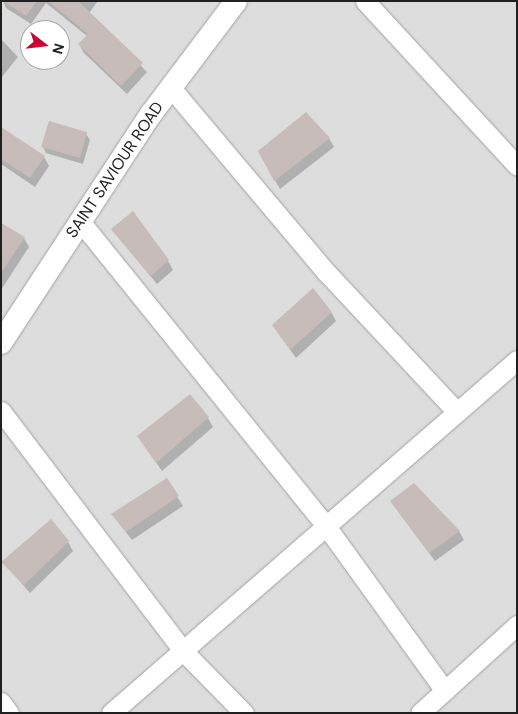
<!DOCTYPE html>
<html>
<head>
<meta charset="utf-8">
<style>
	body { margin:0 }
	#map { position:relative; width:518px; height:714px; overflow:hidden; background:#f0ebe6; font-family:"DM Sans",sans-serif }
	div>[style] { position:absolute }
	.residential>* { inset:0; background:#dedddd }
	.shadow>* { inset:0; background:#0003 }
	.building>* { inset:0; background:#c8bcba }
	.roads { filter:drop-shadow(0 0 1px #a1a1a1) drop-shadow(0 0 1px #a1a1a1) }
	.minor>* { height:19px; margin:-9.5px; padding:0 9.5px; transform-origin:9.5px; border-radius:9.5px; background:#fff }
	.tertiary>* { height:22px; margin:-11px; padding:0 11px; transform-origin:11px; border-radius:11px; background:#fff }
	span { translate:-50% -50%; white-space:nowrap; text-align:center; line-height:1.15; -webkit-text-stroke:4.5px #fff; paint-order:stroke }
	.street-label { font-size:16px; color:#202020 }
	.frame { position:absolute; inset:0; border:2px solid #202020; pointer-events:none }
	.north { position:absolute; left:20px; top:20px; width:50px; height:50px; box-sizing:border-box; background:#fff; border:1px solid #a6a6a6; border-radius:50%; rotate:106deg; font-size:14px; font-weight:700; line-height:20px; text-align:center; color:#202020 }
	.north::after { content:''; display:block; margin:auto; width:18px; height:22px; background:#cf0131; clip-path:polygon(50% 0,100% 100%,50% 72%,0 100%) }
</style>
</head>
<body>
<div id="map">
	<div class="residential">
		<i style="clip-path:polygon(evenodd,1px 1px,517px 1px,517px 713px,1px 713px,1px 1px,30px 30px,60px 30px,60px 60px,30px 60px,30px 30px)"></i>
	</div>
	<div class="shadow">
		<i style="clip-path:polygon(3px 1px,98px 1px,89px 13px,147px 72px,127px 94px,84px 53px,79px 44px,87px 36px,46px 3px,31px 24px,6px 8px)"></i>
		<i style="clip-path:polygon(1px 39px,18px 57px,1px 78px)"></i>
		<i style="clip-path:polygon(1px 128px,44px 157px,49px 166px,35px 187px,1px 164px)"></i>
		<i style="clip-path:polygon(86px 134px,90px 140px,83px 164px,46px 153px,43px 147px)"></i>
		<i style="clip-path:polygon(329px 138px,334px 147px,280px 189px,259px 152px)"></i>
		<i style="clip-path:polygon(1px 224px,24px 238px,29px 247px,1px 290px)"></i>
		<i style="clip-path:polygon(112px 230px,168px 261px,173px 270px,157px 284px)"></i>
		<i style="clip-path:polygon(331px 312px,336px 321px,296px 358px,279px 334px)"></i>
		<i style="clip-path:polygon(208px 418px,213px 427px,162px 471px,144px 445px)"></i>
		<i style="clip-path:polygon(166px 479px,183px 506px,132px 540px,112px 514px)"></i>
		<i style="clip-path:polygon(397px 510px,459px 531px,464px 540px,435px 561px)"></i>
		<i style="clip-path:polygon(68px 542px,73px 551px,30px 593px,3px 562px)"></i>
	</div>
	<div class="building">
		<i style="clip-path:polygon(3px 1px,37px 1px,26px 16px)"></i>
		<i style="clip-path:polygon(48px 1px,78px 1px,143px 63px,121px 86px,78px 44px,88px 34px)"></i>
		<i style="clip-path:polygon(306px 112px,330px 138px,274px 181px,258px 151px)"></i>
		<i style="clip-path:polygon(49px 121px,87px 132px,80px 158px,41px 147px)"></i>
		<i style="clip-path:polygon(1px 127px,45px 156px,30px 178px,1px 159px)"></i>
		<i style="clip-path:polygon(133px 211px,169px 260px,151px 276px,111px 229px)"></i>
		<i style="clip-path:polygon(1px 223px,25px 237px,1px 273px)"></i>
		<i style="clip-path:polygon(313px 288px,332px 312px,290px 350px,272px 325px)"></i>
		<i style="clip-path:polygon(190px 394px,209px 417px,156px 463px,137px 436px)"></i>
		<i style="clip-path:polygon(167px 478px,179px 496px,126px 532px,111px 514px)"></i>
		<i style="clip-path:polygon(414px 483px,460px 531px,429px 553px,390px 501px)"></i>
		<i style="clip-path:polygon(51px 519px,69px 541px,24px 585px,1px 562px)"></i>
	</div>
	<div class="roads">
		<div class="minor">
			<i style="left:365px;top:1px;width:224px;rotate:47.3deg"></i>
			<i style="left:171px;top:88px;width:242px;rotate:49.9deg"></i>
			<i style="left:327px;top:273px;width:190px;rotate:46.9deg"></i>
			<i style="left:80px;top:221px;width:392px;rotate:51.1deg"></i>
			<i style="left:326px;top:526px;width:203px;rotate:54.2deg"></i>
			<i style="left:1px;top:411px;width:301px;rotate:52.8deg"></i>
			<i style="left:183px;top:651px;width:87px;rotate:45.5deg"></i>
			<i style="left:1px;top:702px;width:14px;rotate:54deg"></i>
			<i style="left:111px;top:713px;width:538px;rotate:-41.01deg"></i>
			<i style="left:420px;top:713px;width:131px;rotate:-42.2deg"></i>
		</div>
		<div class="tertiary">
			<i style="left:1px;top:343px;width:274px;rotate:-56.8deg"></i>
			<i style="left:151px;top:114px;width:141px;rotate:-53deg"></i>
		</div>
	</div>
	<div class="street-label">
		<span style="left:115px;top:170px;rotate:-56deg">SAINT SAVIOUR ROAD</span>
	</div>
	<div class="frame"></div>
	<div class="north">N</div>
</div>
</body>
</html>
